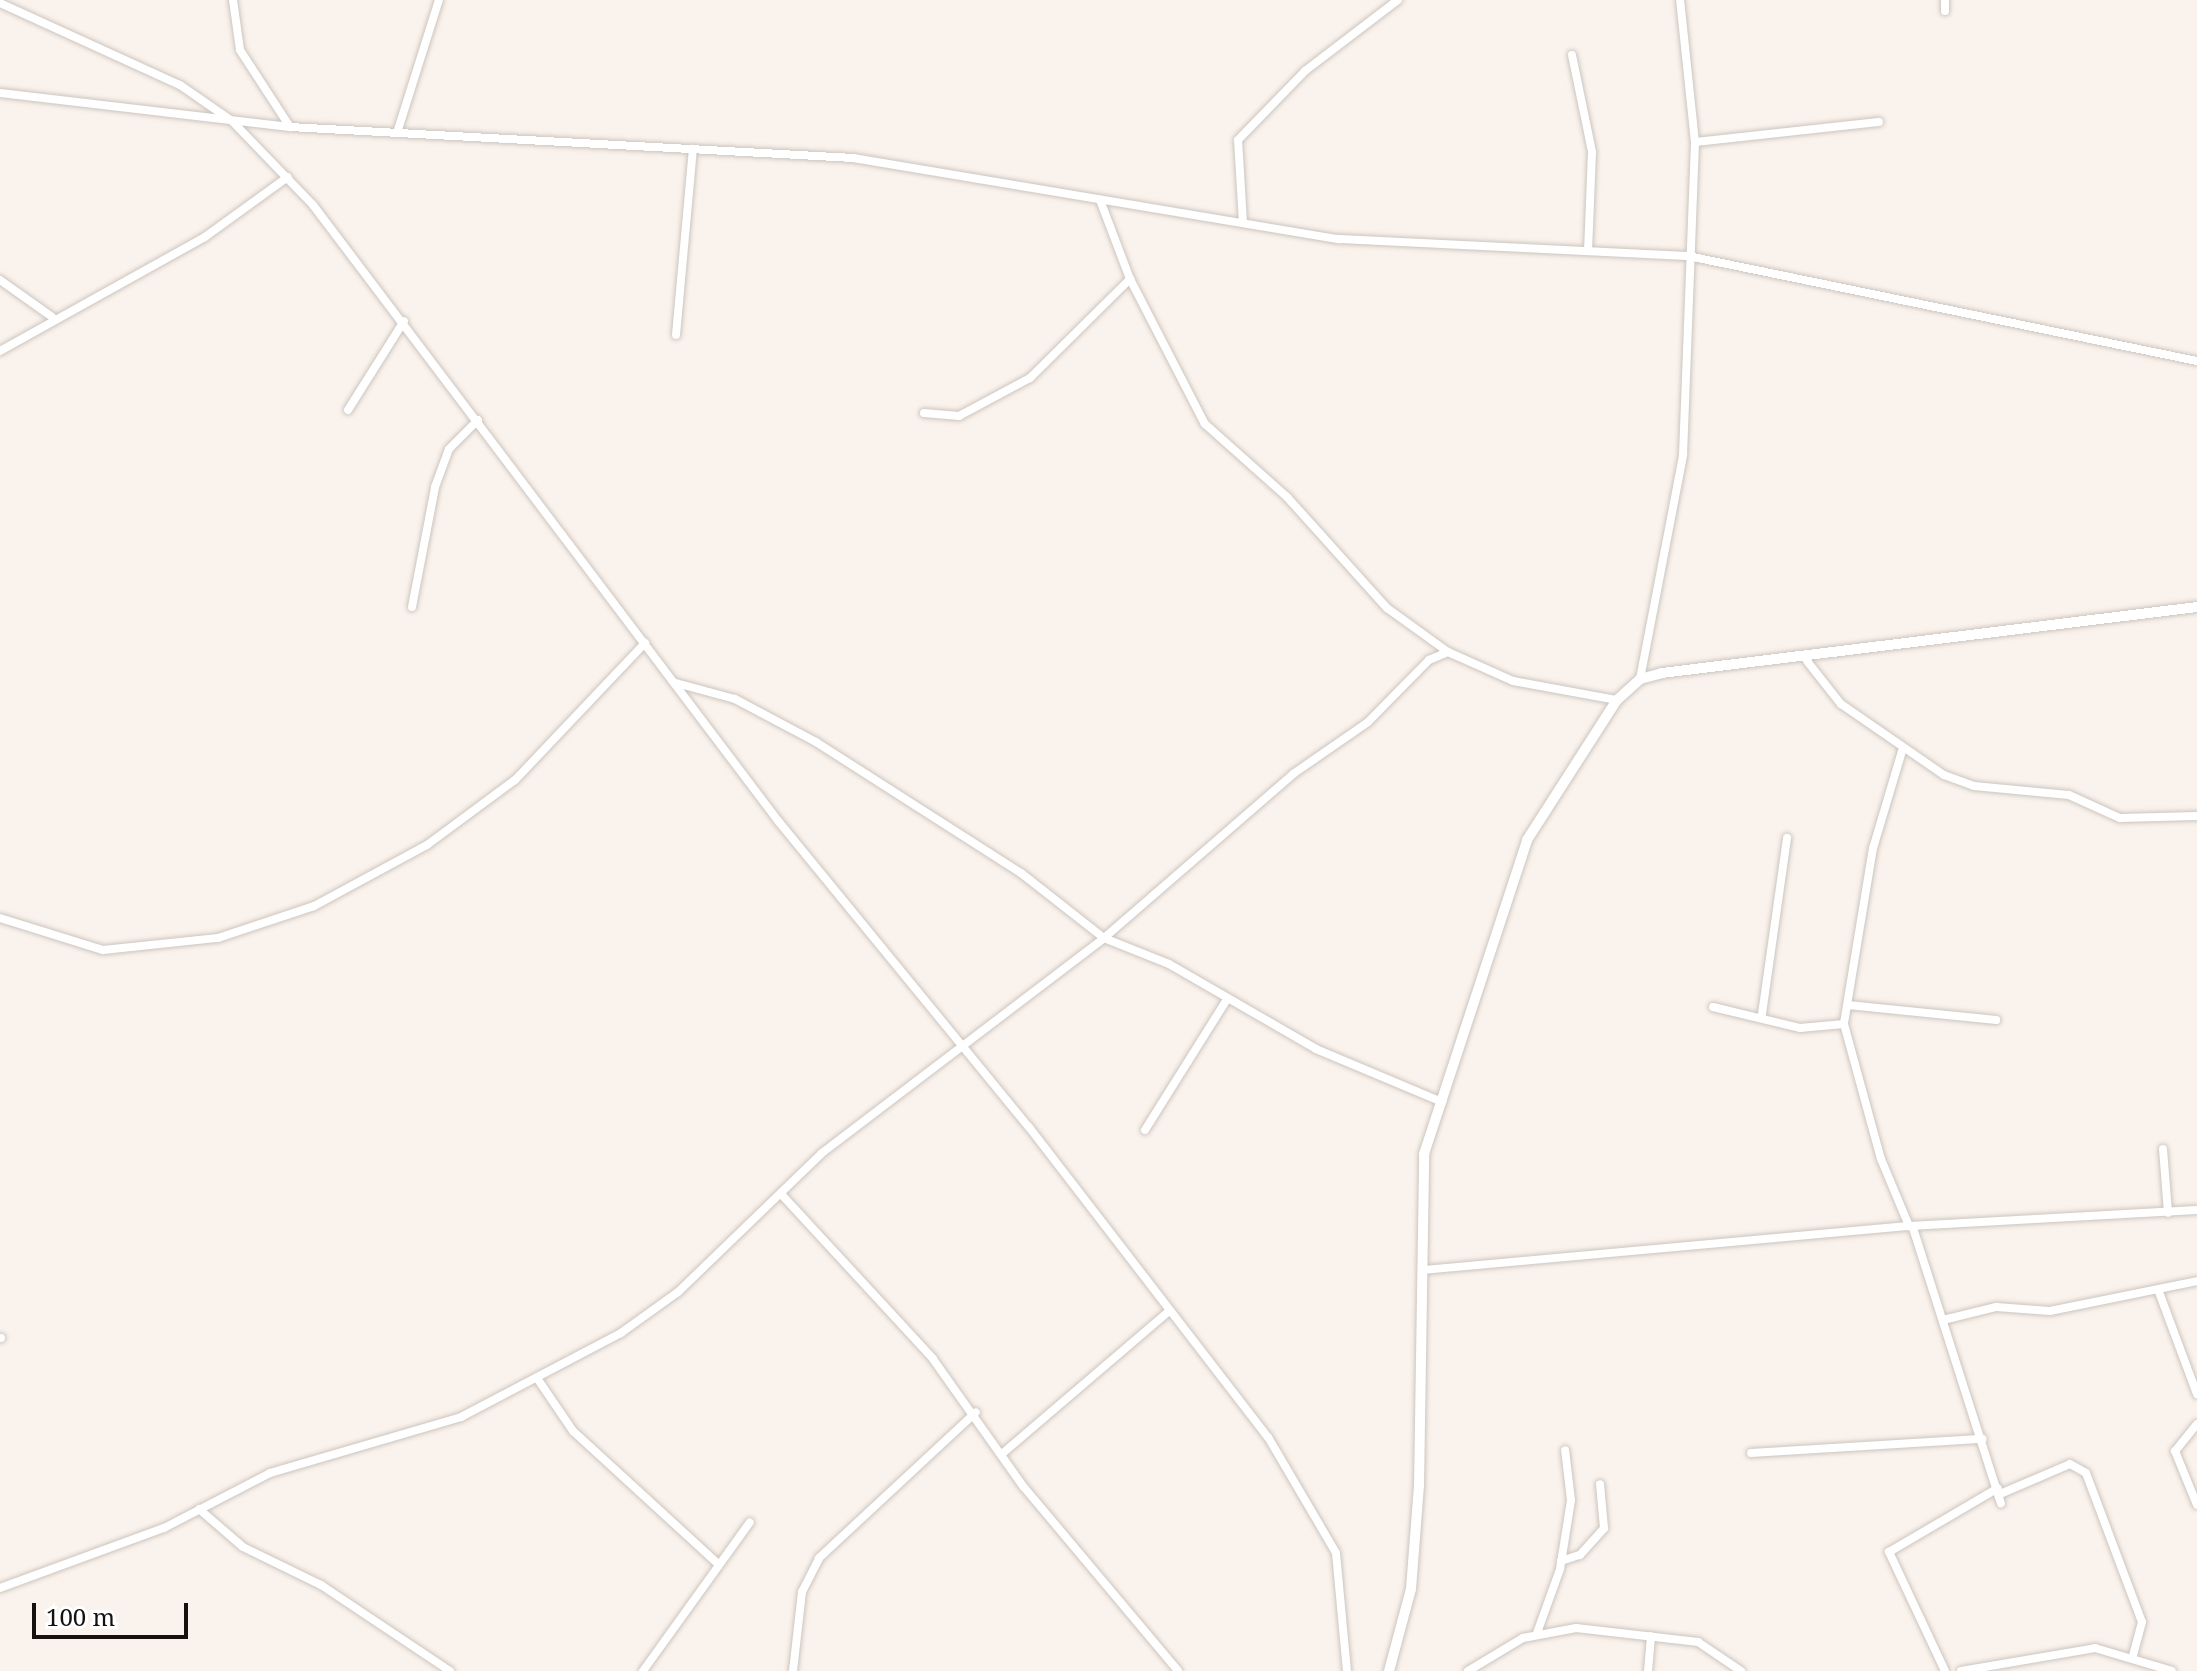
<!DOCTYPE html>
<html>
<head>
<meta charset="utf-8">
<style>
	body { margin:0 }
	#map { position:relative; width:2197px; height:1671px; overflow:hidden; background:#faf2ec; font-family:"Noto Serif",serif }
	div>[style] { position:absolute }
	.roads { filter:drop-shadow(0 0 2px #ccc5bf) drop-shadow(0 0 2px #ccc5bf) }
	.minor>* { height:8px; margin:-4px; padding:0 4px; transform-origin:4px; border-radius:4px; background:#fff }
	.tertiary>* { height:10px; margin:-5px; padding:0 5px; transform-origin:5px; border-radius:5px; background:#fff }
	span { translate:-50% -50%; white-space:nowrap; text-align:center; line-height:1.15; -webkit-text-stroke:6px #fff; paint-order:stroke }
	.scale { position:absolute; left:32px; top:1603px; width:156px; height:36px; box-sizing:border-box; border:4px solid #14110f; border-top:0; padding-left:10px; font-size:24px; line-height:28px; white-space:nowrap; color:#14110f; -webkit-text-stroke:6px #fff; paint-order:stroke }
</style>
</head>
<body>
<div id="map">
	<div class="roads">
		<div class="minor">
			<i style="left:233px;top:0;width:50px;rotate:82deg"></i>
			<i style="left:240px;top:50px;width:92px;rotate:57deg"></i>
			<i style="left:0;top:3px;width:198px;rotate:24.5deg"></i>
			<i style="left:180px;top:85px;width:63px;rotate:34.7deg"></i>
			<i style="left:232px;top:121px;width:117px;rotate:46deg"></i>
			<i style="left:313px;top:205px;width:773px;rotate:52.94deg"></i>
			<i style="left:779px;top:822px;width:394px;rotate:50.7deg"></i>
			<i style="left:1029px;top:1127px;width:391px;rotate:52.4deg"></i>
			<i style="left:1268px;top:1437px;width:134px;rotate:59.6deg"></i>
			<i style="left:1336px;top:1553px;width:119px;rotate:84.7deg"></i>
			<i style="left:1945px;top:11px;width:11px;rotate:-90deg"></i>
			<i style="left:1572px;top:55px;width:99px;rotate:78.3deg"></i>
			<i style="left:1592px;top:152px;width:98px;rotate:92.3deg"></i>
			<i style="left:0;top:93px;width:292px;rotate:6.7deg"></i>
			<i style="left:290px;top:127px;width:564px;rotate:3.15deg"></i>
			<i style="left:853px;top:158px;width:493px;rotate:9.5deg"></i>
			<i style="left:1339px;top:239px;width:349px;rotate:2.8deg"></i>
			<i style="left:1688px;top:256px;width:520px;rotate:11.66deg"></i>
			<i style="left:397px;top:133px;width:139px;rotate:-72.5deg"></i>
			<i style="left:1695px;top:142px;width:185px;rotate:-6.2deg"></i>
			<i style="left:1100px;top:200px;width:85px;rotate:69.2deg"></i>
			<i style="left:1130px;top:279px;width:163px;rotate:62.7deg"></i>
			<i style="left:1205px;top:424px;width:110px;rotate:41.7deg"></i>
			<i style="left:1287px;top:497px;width:149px;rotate:48deg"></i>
			<i style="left:1387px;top:608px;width:75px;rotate:35.8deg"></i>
			<i style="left:1448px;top:652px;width:71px;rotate:24deg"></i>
			<i style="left:1513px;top:681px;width:106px;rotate:10.4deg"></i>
			<i style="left:1243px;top:223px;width:83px;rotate:-93.4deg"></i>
			<i style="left:1238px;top:140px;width:96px;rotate:-45.8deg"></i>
			<i style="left:1305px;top:71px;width:117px;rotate:-37.4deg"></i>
			<i style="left:0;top:280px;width:64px;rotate:35.4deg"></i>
			<i style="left:676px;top:335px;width:187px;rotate:-84.8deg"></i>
			<i style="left:0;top:351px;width:235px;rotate:-29.1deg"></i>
			<i style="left:205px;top:237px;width:102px;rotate:-35.9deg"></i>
			<i style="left:348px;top:410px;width:105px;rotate:-57.8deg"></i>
			<i style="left:924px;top:413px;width:35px;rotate:5deg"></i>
			<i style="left:959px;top:416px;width:81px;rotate:-28.2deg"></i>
			<i style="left:1030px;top:378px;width:141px;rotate:-44.7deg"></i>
			<i style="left:412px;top:607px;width:122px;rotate:-79.1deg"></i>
			<i style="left:435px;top:487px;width:40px;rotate:-69.8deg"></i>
			<i style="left:449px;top:449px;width:41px;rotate:-45deg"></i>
			<i style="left:1807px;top:661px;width:55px;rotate:51.7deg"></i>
			<i style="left:1841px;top:704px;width:125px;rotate:34.6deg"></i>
			<i style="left:1944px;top:775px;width:32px;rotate:20deg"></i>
			<i style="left:1974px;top:786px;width:95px;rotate:5.4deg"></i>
			<i style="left:2069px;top:795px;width:56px;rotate:24.3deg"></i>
			<i style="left:2120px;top:818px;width:77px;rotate:-1.5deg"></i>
			<i style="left:1640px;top:679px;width:228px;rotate:-79.1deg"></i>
			<i style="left:1683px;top:455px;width:313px;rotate:-87.8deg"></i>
			<i style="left:1695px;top:142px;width:143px;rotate:-96deg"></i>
			<i style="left:676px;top:683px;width:61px;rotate:15.2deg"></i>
			<i style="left:735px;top:699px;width:92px;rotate:28deg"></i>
			<i style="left:816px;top:742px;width:243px;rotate:32.6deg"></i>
			<i style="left:1021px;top:873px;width:105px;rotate:38.1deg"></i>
			<i style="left:1104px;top:938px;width:250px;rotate:-40.9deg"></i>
			<i style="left:1293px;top:774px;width:91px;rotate:-34.7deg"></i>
			<i style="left:1368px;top:722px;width:87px;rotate:-45.5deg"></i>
			<i style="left:1429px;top:660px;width:21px;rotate:-23deg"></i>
			<i style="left:1902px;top:751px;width:101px;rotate:106.6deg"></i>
			<i style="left:1873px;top:848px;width:178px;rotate:99.4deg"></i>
			<i style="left:1844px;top:1024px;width:140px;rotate:74.7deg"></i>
			<i style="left:1881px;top:1159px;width:73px;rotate:67.3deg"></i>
			<i style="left:0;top:918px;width:108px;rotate:17.3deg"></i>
			<i style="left:103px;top:950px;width:116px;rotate:-6deg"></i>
			<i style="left:218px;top:938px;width:101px;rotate:-18.4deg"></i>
			<i style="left:314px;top:906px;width:128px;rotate:-28.4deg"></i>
			<i style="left:427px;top:845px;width:109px;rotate:-36.5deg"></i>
			<i style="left:515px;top:780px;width:189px;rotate:-46.5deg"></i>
			<i style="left:1848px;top:1005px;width:149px;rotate:5.8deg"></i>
			<i style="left:1713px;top:1007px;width:89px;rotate:13.6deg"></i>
			<i style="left:1800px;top:1028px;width:44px;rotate:-5.2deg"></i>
			<i style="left:1762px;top:1014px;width:178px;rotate:-81.9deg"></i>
			<i style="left:1145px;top:1130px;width:152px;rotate:-57.9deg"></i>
			<i style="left:2163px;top:1149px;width:64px;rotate:85.5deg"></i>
			<i style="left:781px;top:1194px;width:224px;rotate:47.3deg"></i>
			<i style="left:933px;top:1359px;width:156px;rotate:54.7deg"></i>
			<i style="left:1023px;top:1486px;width:241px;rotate:50deg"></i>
			<i style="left:1913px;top:1228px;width:289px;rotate:72.3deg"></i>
			<i style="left:1423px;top:1270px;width:488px;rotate:-5.2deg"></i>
			<i style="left:1909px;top:1226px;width:288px;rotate:-3.2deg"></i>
			<i style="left:2159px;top:1292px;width:109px;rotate:69.6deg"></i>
			<i style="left:1943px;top:1320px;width:55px;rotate:-13.8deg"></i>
			<i style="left:1996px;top:1307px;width:54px;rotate:4.2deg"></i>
			<i style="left:2050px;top:1311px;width:150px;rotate:-11.5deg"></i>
			<i style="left:0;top:1338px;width:1px"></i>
			<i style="left:537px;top:1378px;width:64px;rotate:55.8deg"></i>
			<i style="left:573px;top:1431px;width:198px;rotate:42.5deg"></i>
			<i style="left:2197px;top:1424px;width:35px;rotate:129deg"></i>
			<i style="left:2175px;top:1451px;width:58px;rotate:67.8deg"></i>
			<i style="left:1003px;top:1453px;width:217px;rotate:-40.5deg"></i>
			<i style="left:1751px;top:1453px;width:232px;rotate:-3.5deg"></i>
			<i style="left:2000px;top:1494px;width:76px;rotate:-23.2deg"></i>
			<i style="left:2070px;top:1464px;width:18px;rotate:29deg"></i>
			<i style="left:2086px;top:1473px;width:159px;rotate:69.4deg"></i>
			<i style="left:2142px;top:1622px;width:34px;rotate:105deg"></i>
			<i style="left:199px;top:1509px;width:58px;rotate:40.8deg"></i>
			<i style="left:243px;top:1547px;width:87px;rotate:26deg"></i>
			<i style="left:321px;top:1585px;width:155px;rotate:33.7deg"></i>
			<i style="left:1561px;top:1561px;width:20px;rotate:-18deg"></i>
			<i style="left:1580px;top:1555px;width:36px;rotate:-48deg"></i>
			<i style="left:1604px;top:1528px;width:44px;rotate:-95.2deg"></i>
			<i style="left:0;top:1588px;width:175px;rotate:-20.1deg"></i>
			<i style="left:164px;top:1528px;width:119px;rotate:-27.4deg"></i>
			<i style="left:270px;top:1473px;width:199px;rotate:-16.3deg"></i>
			<i style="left:461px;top:1417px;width:181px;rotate:-27.7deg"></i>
			<i style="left:621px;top:1333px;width:70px;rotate:-35.7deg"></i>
			<i style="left:678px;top:1292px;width:200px;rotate:-44deg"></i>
			<i style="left:822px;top:1153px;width:355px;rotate:-37.3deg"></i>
			<i style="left:1104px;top:938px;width:70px;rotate:21.8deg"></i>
			<i style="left:1169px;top:964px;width:170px;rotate:30deg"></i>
			<i style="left:1316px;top:1049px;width:137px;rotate:22.8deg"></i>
			<i style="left:1537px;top:1633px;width:68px;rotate:-70.2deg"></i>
			<i style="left:1560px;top:1569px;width:70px;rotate:-80.9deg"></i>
			<i style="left:1571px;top:1500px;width:50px;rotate:-96.8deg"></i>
			<i style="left:643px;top:1671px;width:183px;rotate:-54.3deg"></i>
			<i style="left:793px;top:1671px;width:80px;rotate:-83.5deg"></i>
			<i style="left:802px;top:1592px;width:38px;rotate:-63deg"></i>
			<i style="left:819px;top:1558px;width:214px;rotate:-42.9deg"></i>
			<i style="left:1468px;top:1671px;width:64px;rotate:-31deg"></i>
			<i style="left:1523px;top:1638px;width:54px;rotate:-10.7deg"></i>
			<i style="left:1576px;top:1628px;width:123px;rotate:6.5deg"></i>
			<i style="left:1698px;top:1642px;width:52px;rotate:34deg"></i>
			<i style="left:1648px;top:1671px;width:35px;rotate:-85deg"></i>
			<i style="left:1945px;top:1671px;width:132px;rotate:-115.2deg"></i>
			<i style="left:1889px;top:1552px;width:126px;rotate:-30.4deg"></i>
			<i style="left:1961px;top:1671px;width:136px;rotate:-9.7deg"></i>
			<i style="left:2095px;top:1648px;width:80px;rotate:16.6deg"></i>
		</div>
		<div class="tertiary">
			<i style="left:1389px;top:1671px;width:85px;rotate:-75deg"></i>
			<i style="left:1411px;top:1589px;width:103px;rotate:-85.6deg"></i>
			<i style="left:1419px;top:1486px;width:332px;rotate:-89.1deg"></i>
			<i style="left:1424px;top:1154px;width:330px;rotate:-71.8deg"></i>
			<i style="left:1527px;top:840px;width:166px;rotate:-57.3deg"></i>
			<i style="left:1617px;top:700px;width:31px;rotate:-42deg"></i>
			<i style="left:1640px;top:679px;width:23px;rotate:-15deg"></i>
			<i style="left:1662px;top:673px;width:539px;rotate:-7.03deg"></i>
		</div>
	</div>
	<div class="scale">100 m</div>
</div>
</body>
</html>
